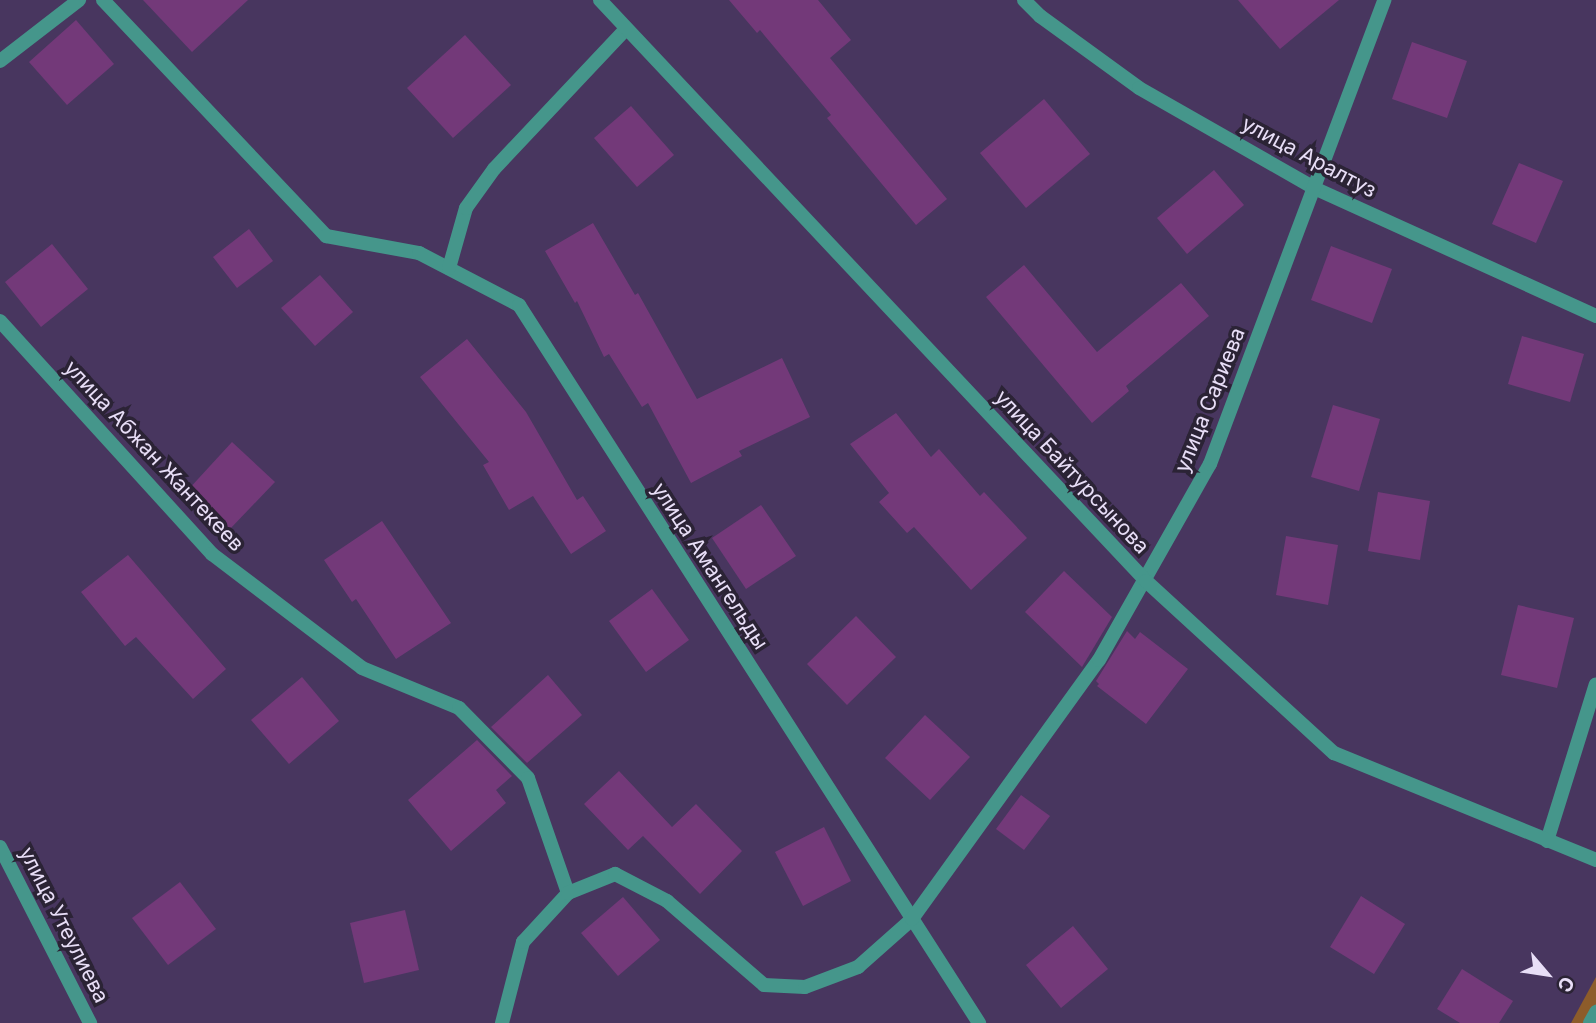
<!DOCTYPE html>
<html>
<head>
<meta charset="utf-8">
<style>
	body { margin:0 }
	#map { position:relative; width:1596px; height:1023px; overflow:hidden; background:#48365f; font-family:Inter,sans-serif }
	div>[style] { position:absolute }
	.green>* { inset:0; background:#8d5c2a }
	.building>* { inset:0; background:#733979 }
	.service>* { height:14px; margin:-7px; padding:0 7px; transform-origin:7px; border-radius:7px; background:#45968b }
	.minor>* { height:14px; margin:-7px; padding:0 7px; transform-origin:7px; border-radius:7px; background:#45968b }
	.tertiary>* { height:14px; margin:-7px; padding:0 7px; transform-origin:7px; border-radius:7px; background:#45968b }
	span { translate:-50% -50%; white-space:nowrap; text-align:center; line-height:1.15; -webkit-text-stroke:7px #2b2335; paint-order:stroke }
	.street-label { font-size:21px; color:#e8def7 }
	.north { position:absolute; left:1512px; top:939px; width:70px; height:70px; -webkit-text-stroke:5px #2b2335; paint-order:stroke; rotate:119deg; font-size:19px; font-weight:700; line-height:28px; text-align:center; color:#e8def7 }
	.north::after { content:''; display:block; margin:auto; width:24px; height:32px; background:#e8def7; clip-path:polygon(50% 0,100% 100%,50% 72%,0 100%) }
</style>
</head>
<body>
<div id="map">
	<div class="green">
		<i style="clip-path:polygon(1596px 977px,1596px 1023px,1571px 1023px)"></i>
	</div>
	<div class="building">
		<i style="clip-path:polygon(143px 0,248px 0,192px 52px)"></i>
		<i style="clip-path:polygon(729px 0,818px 0,851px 40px,830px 58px,947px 199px,916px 225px,827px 118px,831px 115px,760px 30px,757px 33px)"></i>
		<i style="clip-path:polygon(1238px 0,1339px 0,1280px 49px)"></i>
		<i style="clip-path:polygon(76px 20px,114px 64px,67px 105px,29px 62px)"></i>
		<i style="clip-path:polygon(465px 35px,511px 85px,453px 138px,407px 88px)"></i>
		<i style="clip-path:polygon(1412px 42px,1467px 61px,1447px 118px,1392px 99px)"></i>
		<i style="clip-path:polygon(1044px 99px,1090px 154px,1026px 208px,980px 153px)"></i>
		<i style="clip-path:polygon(631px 106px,674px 155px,637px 187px,594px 138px)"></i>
		<i style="clip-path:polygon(1519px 163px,1563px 181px,1536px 243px,1492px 224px)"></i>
		<i style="clip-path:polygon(1214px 170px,1244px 205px,1187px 254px,1157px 218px)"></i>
		<i style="clip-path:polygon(593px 223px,635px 295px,638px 293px,697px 399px,782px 358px,810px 417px,739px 451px,742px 456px,691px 483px,648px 403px,642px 407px,609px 354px,604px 357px,577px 301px,575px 303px,545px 251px)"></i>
		<i style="clip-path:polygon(249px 229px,273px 261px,237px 288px,213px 257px)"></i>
		<i style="clip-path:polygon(52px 244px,88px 289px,41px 327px,5px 282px)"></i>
		<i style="clip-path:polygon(1331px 246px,1392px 269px,1372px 323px,1311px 300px)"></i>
		<i style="clip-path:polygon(1024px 265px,1097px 352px,1181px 283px,1209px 316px,1126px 386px,1129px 391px,1092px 423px,986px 297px)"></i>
		<i style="clip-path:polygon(320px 275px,353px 312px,315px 346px,281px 308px)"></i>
		<i style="clip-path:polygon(1522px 336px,1584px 354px,1570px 402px,1508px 384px)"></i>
		<i style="clip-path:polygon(467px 339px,526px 412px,577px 500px,583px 496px,606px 531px,571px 554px,533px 496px,509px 510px,483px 465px,489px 462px,420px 377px)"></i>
		<i style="clip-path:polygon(1333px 405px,1380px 419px,1359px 491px,1311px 477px)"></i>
		<i style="clip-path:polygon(896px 413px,931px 457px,939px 449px,980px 496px,984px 492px,1027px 538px,971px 590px,914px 527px,907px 533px,879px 502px,889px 493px,850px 444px)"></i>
		<i style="clip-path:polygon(232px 442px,275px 482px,229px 530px,187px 491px)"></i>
		<i style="clip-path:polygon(1378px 492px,1430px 501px,1420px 560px,1368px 551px)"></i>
		<i style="clip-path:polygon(761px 505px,796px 556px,746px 589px,712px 538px)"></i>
		<i style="clip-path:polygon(382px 521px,451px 623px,396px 659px,356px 599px,352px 602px,324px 560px)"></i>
		<i style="clip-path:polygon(1286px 536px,1338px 545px,1328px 605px,1276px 595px)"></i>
		<i style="clip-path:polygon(128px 555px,226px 669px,193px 699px,136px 637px,125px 646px,81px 592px)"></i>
		<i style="clip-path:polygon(1064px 571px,1112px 617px,1082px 667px,1025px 612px)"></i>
		<i style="clip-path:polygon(652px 589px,689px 640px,646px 672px,609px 621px)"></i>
		<i style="clip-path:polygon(1518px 605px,1574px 618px,1557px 688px,1501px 675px)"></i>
		<i style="clip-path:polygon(856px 616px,896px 657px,847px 705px,807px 664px)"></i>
		<i style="clip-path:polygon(1127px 631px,1135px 639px,1140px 632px,1188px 669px,1146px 724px,1097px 686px,1099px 684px,1096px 681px)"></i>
		<i style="clip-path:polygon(548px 675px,582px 715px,527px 763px,491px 727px)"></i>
		<i style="clip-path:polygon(302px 677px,339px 721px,289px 764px,251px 720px)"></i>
		<i style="clip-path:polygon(925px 715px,970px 757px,930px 800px,885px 758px)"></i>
		<i style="clip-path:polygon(477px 740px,512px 776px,496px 790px,506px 803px,451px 851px,408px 800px)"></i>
		<i style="clip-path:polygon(619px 771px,672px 827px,696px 804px,742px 851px,700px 894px,643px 836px,628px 850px,584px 804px)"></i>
		<i style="clip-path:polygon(1021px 795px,1050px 816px,1024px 850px,996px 829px)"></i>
		<i style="clip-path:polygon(824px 827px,851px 881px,803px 906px,775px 852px)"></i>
		<i style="clip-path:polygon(180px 882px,216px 929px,168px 965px,132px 918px)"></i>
		<i style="clip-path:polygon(1361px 896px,1405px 924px,1374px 974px,1330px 947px)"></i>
		<i style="clip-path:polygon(623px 897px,660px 940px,618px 976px,581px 933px)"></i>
		<i style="clip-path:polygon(405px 910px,419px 970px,364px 983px,350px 923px)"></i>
		<i style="clip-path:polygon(1073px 926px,1108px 969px,1061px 1008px,1026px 965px)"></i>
		<i style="clip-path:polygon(1462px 969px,1513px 1001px,1499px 1023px,1460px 1023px,1437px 1009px)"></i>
	</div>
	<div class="service">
		<i style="left:1590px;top:1023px;width:13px;rotate:-61deg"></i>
	</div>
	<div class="minor">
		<i style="left:103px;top:0;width:325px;rotate:46.6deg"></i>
		<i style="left:326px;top:236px;width:95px;rotate:10.4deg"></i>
		<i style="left:419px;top:253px;width:113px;rotate:27.5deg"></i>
		<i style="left:519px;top:305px;width:853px;rotate:57.35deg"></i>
		<i style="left:1024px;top:0;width:23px;rotate:45deg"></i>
		<i style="left:1040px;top:16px;width:122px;rotate:36deg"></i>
		<i style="left:1139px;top:88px;width:202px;rotate:29.7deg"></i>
		<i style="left:1314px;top:188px;width:310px;rotate:24.4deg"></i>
		<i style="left:0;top:61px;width:100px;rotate:-37.7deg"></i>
		<i style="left:449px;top:268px;width:62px;rotate:-74.2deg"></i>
		<i style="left:466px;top:208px;width:48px;rotate:-54.3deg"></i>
		<i style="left:494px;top:169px;width:191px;rotate:-46.7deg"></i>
		<i style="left:0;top:321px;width:315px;rotate:47.7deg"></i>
		<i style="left:212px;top:554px;width:188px;rotate:37.2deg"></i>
		<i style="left:362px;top:668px;width:105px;rotate:22.4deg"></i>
		<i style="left:459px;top:708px;width:98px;rotate:45.4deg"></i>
		<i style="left:528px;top:778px;width:122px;rotate:70.8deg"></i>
		<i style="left:1547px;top:841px;width:164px;rotate:-72.7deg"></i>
		<i style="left:0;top:847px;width:198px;rotate:62.9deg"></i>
		<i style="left:502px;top:1023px;width:84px;rotate:-75.5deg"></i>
		<i style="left:523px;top:942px;width:67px;rotate:-47.4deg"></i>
		<i style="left:568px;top:893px;width:51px;rotate:-22deg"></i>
		<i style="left:615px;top:874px;width:59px;rotate:27.4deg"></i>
		<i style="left:667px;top:901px;width:128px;rotate:40.9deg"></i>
		<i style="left:764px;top:985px;width:41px;rotate:2.8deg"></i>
		<i style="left:805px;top:987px;width:57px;rotate:-20.7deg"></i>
		<i style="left:858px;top:967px;width:72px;rotate:-41.6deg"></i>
		<i style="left:912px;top:919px;width:319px;rotate:-54.2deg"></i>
		<i style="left:1099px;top:660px;width:225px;rotate:-60.5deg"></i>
		<i style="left:1210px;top:464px;width:496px;rotate:-69.4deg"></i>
	</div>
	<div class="tertiary">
		<i style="left:600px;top:0;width:797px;rotate:46.78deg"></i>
		<i style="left:1146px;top:581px;width:255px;rotate:42.5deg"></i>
		<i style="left:1334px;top:753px;width:283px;rotate:22.2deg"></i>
	</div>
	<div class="street-label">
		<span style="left:1309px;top:157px;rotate:28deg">улица Аралтуз</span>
		<span style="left:1210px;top:400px;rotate:-68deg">улица Сариева</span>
		<span style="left:154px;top:456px;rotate:47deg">улица Абжан Жантекеев</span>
		<span style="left:1072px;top:472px;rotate:47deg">улица Байтурсынова</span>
		<span style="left:710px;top:566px;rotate:57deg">улица Амангельды</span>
		<span style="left:64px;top:925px;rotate:63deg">улица Утеулиева</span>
	</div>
	<div class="north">С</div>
</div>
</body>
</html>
